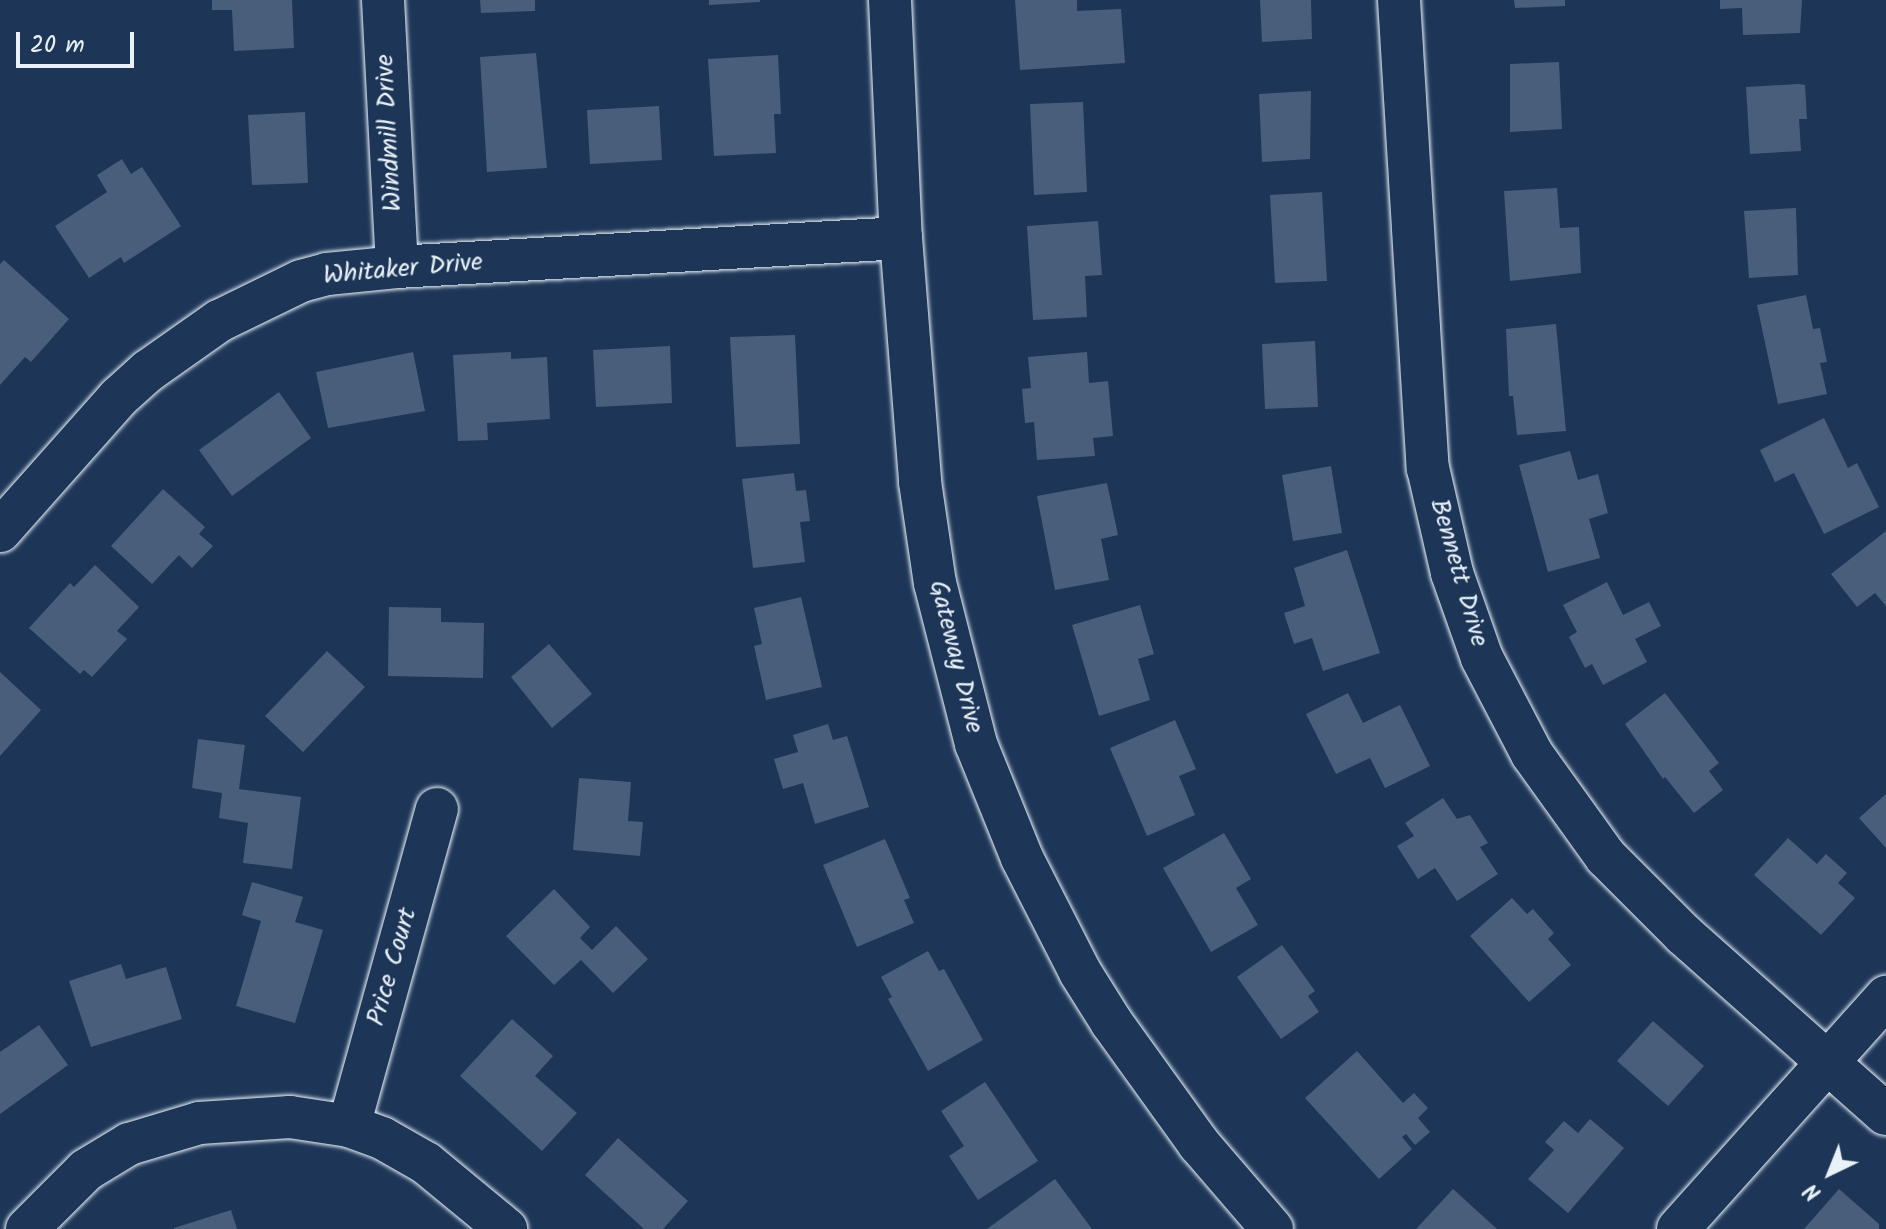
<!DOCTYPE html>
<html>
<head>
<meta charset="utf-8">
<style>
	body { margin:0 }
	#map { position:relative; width:1886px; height:1229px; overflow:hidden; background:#1d3557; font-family:Kalam,sans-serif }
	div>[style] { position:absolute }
	.building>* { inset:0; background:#495e7a }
	.roads { filter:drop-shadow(0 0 2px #e8f1f8) drop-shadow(0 0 2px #e8f1f8) }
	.minor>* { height:42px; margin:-21px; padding:0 21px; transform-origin:21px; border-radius:21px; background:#1d3557 }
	span { translate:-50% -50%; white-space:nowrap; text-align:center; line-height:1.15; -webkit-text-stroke:8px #1d3557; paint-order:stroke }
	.street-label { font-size:26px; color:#e8f1f8 }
	.north { position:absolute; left:1790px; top:1133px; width:80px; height:80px; -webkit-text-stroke:6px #1d3557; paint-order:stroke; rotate:223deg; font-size:22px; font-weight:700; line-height:32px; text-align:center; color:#e8f1f8 }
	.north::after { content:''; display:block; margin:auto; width:28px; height:36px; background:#e8f1f8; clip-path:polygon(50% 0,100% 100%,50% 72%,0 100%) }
	.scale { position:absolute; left:16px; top:32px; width:118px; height:36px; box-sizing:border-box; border:4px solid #e8f1f8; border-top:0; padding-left:10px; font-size:24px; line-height:28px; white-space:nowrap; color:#e8f1f8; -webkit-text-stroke:6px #1d3557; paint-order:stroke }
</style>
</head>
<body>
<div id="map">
	<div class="building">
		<i style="clip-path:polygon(212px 0,292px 0,294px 48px,234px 51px,232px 10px,212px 10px)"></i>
		<i style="clip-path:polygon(480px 0,535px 0,535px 11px,481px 13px)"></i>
		<i style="clip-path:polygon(709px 0,760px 0,760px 2px,709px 5px)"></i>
		<i style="clip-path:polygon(1015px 0,1077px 0,1077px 11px,1121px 9px,1125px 63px,1020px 70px)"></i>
		<i style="clip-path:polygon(1260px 0,1311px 0,1312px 39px,1262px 42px)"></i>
		<i style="clip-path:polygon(1514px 0,1565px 0,1565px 6px,1515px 8px)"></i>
		<i style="clip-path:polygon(1720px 0,1802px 0,1800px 33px,1743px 35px,1742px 8px,1720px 9px)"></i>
		<i style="clip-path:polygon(536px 53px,547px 168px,487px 172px,480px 57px)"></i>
		<i style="clip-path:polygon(778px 55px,781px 114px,774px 114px,776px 153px,714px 156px,708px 59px)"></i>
		<i style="clip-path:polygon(1559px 62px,1562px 129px,1510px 132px,1510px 64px)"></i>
		<i style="clip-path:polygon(1798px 84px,1805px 85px,1807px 119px,1799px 119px,1801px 151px,1750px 154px,1746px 87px)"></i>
		<i style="clip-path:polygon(1311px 91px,1310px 159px,1262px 162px,1259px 94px)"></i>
		<i style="clip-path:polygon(1083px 102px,1087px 192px,1034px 195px,1030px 104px)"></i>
		<i style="clip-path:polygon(659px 106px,662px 160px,590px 164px,587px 110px)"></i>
		<i style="clip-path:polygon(305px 112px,308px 183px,252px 185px,248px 115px)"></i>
		<i style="clip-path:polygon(122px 159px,131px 174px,142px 167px,181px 226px,124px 263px,121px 257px,89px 278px,55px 226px,107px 192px,97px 175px)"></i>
		<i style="clip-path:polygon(1557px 188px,1560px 228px,1579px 227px,1581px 273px,1510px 281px,1504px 191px)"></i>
		<i style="clip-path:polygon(1322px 192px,1327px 281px,1275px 283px,1270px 195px)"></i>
		<i style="clip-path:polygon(1796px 208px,1798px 275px,1749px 278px,1744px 211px)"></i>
		<i style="clip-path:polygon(1098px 221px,1102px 275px,1085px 276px,1087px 317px,1033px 320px,1027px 226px)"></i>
		<i style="clip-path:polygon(4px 260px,69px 319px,31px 362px,25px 357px,0 385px,0 264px)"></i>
		<i style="clip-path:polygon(1806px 295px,1813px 329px,1820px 328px,1827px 362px,1820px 363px,1827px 394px,1778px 404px,1757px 305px)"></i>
		<i style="clip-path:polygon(1556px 324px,1566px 431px,1517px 435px,1513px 396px,1509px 396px,1506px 329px)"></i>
		<i style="clip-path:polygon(795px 335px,800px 444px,736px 447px,730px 337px)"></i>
		<i style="clip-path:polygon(1315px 341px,1318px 407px,1265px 409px,1262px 344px)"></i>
		<i style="clip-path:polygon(670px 346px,672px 403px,596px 407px,593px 350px)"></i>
		<i style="clip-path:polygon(413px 352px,425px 411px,328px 428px,316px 372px)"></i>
		<i style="clip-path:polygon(511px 352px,511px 359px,547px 357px,550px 419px,487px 423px,488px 440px,458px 441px,453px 355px)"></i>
		<i style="clip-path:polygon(1087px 352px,1089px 383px,1108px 381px,1113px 436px,1093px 438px,1095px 456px,1037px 460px,1034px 422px,1025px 423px,1022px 389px,1031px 388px,1028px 357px)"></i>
		<i style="clip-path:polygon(279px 392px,311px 438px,232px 496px,199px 450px)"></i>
		<i style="clip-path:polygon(1824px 418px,1848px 468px,1857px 463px,1879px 507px,1824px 534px,1794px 473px,1775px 482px,1760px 450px)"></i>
		<i style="clip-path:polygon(1570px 451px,1578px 480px,1598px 474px,1608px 513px,1589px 519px,1600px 558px,1548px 572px,1519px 465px)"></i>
		<i style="clip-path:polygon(1331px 466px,1342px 533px,1293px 541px,1282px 475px)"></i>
		<i style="clip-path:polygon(794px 473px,796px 491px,806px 490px,810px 521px,800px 522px,805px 562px,753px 568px,742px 479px)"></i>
		<i style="clip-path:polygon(1107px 483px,1118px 535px,1101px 539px,1109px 580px,1055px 590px,1037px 496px)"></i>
		<i style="clip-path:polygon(163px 489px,205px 527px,199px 534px,213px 546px,192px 568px,179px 555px,152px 584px,111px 546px)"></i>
		<i style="clip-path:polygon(1886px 531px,1886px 606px,1875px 593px,1857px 607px,1831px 574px)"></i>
		<i style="clip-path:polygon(1347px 550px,1380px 653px,1323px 671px,1312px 638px,1294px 644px,1284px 613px,1305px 606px,1294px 568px)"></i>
		<i style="clip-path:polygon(95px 565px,139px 607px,117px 631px,127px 639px,92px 677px,84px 670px,80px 674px,29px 628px,70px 583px,74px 587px)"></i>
		<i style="clip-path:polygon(1607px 582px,1623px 615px,1649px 602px,1661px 626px,1635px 639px,1647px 662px,1603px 685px,1592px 664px,1585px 668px,1569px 637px,1577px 632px,1563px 605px)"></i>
		<i style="clip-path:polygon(801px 597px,822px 687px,766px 700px,754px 646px,762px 644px,754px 608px)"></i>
		<i style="clip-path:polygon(1140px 605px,1154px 654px,1138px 659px,1150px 700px,1099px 716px,1072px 625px)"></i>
		<i style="clip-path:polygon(389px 607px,441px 608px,441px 622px,484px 623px,483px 678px,388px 676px)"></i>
		<i style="clip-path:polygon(549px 644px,592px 694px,552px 728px,511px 677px)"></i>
		<i style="clip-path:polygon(327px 651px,365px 687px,303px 752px,265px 716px)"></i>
		<i style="clip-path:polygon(0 672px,41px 710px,0 756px)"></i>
		<i style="clip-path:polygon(1348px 693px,1363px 723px,1400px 705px,1430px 766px,1385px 788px,1370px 758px,1336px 774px,1306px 714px)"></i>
		<i style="clip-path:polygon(1665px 693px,1719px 763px,1709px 771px,1723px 790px,1694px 813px,1665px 777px,1663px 779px,1625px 724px)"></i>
		<i style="clip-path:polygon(1175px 720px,1196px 769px,1179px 776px,1195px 815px,1147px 836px,1110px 748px)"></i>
		<i style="clip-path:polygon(828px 724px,833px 740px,847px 736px,869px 807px,815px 824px,803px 783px,783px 789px,774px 759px,798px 752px,793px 735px)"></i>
		<i style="clip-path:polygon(198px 739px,245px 745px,239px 789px,301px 797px,292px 869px,243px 863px,248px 823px,219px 818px,222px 793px,192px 788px)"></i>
		<i style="clip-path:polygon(579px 778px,631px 782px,628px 821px,643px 822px,640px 856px,573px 850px)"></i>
		<i style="clip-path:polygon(1886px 794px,1886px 848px,1859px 818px)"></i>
		<i style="clip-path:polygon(1443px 798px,1457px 819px,1470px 815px,1488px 843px,1480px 847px,1498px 874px,1457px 901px,1435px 868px,1418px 879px,1397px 846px,1414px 836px,1405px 823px)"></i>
		<i style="clip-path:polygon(1224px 833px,1251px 879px,1236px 888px,1258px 925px,1211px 952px,1163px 868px)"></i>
		<i style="clip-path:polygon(1788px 838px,1817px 864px,1826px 854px,1847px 873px,1838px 883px,1855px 898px,1821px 935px,1754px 875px)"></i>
		<i style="clip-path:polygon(885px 839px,910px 898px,904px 900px,914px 923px,857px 947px,823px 865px)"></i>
		<i style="clip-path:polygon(252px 882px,303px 897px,295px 922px,323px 930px,295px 1023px,236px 1006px,261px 921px,242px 915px)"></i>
		<i style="clip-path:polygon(554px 889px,590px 927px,580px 938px,592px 950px,616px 926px,648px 959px,613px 993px,581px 960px,554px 985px,506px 936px)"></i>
		<i style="clip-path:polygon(1512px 898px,1527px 914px,1533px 909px,1554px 933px,1548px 939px,1571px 965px,1529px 1002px,1470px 936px)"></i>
		<i style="clip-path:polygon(1282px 945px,1315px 991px,1308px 996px,1319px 1012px,1281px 1039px,1237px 977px)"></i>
		<i style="clip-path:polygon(928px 951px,939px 971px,944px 969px,983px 1040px,928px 1071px,888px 999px,892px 997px,881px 977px)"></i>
		<i style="clip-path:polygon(121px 964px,126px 979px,166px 967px,182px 1019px,91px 1047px,69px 981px)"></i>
		<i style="clip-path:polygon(512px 1019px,553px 1056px,535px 1076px,577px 1113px,542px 1151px,460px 1076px)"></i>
		<i style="clip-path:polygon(1653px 1021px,1704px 1066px,1668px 1106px,1617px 1061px)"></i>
		<i style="clip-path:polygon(39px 1025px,68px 1065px,0 1114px,0 1052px)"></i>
		<i style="clip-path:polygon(1357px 1051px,1403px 1103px,1414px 1093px,1428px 1108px,1418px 1118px,1430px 1132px,1415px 1145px,1406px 1134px,1402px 1137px,1412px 1149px,1379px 1179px,1305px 1098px)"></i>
		<i style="clip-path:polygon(985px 1082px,1038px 1161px,978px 1200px,949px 1156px,964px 1146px,941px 1111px)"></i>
		<i style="clip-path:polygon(1590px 1119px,1624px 1148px,1568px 1213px,1528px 1179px,1554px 1150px,1545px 1142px,1564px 1121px,1578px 1133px)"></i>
		<i style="clip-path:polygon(618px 1138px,688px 1201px,663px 1229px,644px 1229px,585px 1175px)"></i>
		<i style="clip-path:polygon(1055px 1179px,1092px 1229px,987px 1229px)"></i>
		<i style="clip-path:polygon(1453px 1189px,1497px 1229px,1416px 1229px)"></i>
		<i style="clip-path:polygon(1839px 1189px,1879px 1224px,1879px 1229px,1804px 1229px)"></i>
		<i style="clip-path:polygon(231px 1210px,237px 1229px,174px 1229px,174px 1228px)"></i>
	</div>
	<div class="roads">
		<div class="minor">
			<i style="left:383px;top:0;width:267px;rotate:87deg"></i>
			<i style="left:890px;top:0;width:238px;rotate:87.4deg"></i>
			<i style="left:901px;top:238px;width:245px;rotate:85.5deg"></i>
			<i style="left:920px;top:482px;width:102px;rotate:81.6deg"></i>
			<i style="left:935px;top:583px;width:166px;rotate:75.7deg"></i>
			<i style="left:976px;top:744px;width:123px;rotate:68deg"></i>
			<i style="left:1022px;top:858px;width:128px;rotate:63deg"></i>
			<i style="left:1080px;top:972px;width:60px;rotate:57.9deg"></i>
			<i style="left:1112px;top:1023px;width:149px;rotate:54.3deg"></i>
			<i style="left:1199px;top:1144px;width:112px;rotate:49.3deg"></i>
			<i style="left:1399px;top:0;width:469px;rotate:86.5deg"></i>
			<i style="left:1428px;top:468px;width:108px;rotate:77.1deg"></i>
			<i style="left:1452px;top:573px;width:90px;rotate:70.6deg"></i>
			<i style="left:1482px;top:658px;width:108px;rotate:62.5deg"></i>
			<i style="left:1532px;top:754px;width:127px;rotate:54.3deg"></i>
			<i style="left:1606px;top:857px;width:109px;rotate:45deg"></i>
			<i style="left:1683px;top:934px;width:271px;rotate:41.6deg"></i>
			<i style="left:0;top:531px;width:179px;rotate:-48.4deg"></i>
			<i style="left:119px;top:397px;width:39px;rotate:-42deg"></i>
			<i style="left:148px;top:371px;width:87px;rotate:-35.2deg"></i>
			<i style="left:219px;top:321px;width:91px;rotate:-26deg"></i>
			<i style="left:301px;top:281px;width:27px;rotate:-15deg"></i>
			<i style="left:327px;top:274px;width:70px;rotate:-5.7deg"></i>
			<i style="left:397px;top:267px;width:505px;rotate:-3.29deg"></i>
			<i style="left:349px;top:1126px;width:329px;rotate:-74.5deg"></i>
			<i style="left:27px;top:1229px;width:83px;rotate:-45deg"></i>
			<i style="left:86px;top:1170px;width:50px;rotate:-31.2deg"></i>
			<i style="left:129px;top:1144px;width:73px;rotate:-16.7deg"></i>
			<i style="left:199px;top:1123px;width:91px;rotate:-3.8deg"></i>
			<i style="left:290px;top:1117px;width:60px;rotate:8.7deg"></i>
			<i style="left:349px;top:1126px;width:35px;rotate:20deg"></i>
			<i style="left:382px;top:1138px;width:51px;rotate:29.6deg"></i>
			<i style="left:426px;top:1163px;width:104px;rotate:39.5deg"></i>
			<i style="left:1678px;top:1229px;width:312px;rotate:-48.1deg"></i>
		</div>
	</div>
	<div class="street-label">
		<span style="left:390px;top:133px;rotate:-93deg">Windmill Drive</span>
		<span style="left:403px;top:270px;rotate:-5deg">Whitaker Drive</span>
		<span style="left:1458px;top:573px;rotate:74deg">Bennett Drive</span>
		<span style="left:955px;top:657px;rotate:76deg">Gateway Drive</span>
		<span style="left:393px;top:967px;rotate:-74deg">Price Court</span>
	</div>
	<div class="north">N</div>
	<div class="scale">20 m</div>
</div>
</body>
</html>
